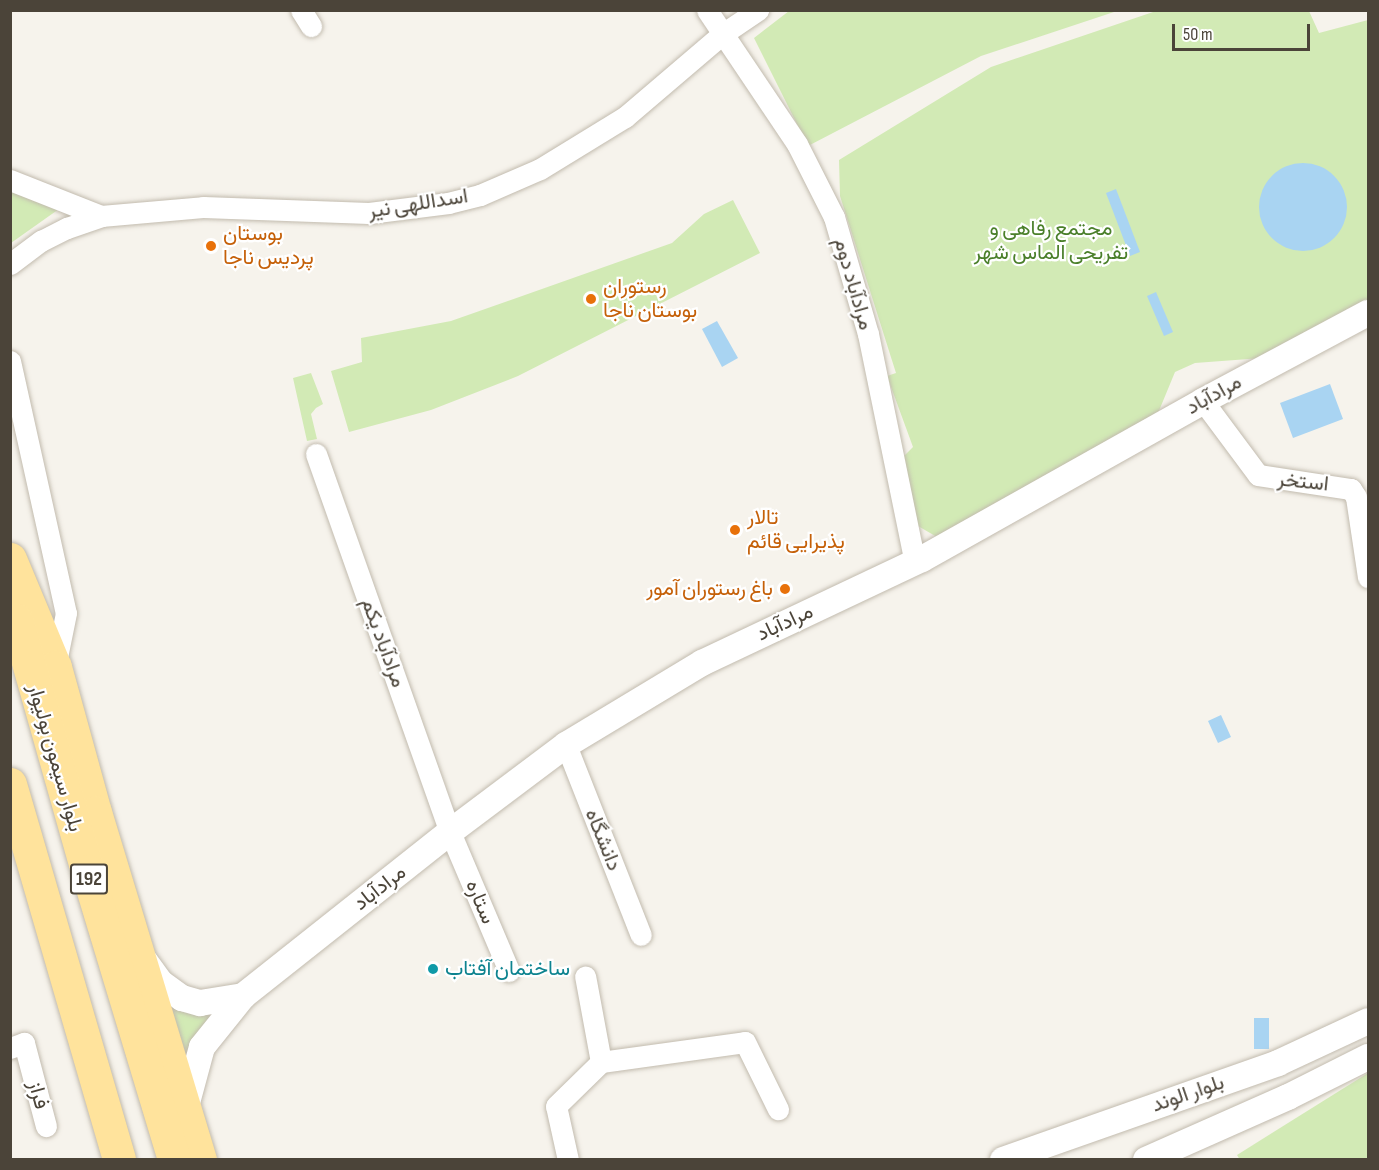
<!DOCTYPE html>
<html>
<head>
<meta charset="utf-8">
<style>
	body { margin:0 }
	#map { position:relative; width:1379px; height:1170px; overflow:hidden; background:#f6f3ec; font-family:"Sofia Sans Condensed",Vazirmatn,sans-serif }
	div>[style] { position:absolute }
	.green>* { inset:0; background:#d2eab5 }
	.water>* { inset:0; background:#a9d4f2 }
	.round { border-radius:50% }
	.roads { filter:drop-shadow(0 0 2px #c2bbae) drop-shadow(0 0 2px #c2bbae) }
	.minor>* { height:21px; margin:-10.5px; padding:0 10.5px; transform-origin:10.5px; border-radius:10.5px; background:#fff }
	.tertiary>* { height:26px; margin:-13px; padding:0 13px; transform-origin:13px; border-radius:13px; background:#fff }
	.primary>* { height:33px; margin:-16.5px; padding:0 16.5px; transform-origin:16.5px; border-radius:16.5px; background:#ffe39c }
	.dots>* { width:16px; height:16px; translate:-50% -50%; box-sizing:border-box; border:3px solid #fff; border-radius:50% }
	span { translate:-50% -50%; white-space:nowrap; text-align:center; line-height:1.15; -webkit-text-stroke:4.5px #fff; paint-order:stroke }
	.shield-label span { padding:2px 4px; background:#fff; border:2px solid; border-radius:4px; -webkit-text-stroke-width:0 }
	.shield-label { font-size:20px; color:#4b4439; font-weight:700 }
	.street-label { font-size:21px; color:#4b4439 }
	.park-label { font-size:21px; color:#4a7f2a }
	.food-label { font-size:21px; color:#c56008 }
	.left { translate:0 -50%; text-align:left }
	.right { translate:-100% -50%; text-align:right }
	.culture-label { font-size:21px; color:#0d838f }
	.frame { position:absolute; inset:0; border:12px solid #4b4439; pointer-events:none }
	.scale { position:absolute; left:1172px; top:24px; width:138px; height:27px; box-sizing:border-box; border:3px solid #4b4439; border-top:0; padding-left:8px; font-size:18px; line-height:21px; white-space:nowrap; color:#4b4439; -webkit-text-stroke:4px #fff; paint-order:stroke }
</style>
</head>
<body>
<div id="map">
	<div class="green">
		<i style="clip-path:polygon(789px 11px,1117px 11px,981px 56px,808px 146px,754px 38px)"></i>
		<i style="clip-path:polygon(1156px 11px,1309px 11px,1319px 33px,1368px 20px,1368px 312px,1276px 357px,1195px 363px,1175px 372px,1156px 418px,937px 537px,918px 526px,902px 458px,913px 447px,887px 376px,896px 373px,840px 196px,839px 160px,991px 67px)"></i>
		<i style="clip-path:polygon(11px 192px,59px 209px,11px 243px)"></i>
		<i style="clip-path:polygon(733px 200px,760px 253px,518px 376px,431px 410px,349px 432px,331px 371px,362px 362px,361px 338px,451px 321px,672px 243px,704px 214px)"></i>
		<i style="clip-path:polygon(311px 373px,323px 404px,316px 408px,311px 414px,317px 439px,307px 441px,293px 378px)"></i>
		<i style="clip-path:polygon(166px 999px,221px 1010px,184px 1077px)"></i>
		<i style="clip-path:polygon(1368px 1073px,1368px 1159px,1240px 1160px,1237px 1155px)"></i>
	</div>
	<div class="water">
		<i class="round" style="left:1259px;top:163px;width:88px;height:88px"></i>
		<i style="clip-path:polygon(1116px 189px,1140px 252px,1130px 256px,1106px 193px)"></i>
		<i style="clip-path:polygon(1156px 292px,1173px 332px,1164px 336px,1147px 296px)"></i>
		<i style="clip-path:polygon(717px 321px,738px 358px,722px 367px,702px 329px)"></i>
		<i style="clip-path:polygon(1330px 384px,1343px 419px,1293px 438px,1280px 403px)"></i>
		<i style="clip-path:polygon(1221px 715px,1231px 737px,1218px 743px,1208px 721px)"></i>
		<i style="clip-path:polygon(1254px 1018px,1269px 1018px,1269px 1049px,1254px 1049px)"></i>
	</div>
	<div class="roads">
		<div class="minor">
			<i style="left:301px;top:10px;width:19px;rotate:58deg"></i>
			<i style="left:707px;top:10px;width:161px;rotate:56.1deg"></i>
			<i style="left:797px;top:144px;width:82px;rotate:63.1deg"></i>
			<i style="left:834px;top:217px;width:122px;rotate:73.8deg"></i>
			<i style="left:868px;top:334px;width:233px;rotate:78.4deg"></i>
			<i style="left:10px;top:180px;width:98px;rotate:21.6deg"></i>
			<i style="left:10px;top:264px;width:39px;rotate:-37deg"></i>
			<i style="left:41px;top:241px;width:29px;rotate:-27deg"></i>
			<i style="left:67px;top:228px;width:36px;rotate:-19deg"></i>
			<i style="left:101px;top:216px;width:102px;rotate:-5deg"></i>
			<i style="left:203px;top:207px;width:166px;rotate:2.1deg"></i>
			<i style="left:369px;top:213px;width:80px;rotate:-7.2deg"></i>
			<i style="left:448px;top:203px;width:33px;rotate:-14deg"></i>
			<i style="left:480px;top:195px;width:65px;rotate:-23.4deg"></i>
			<i style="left:540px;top:169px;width:100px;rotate:-31.5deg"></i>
			<i style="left:625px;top:117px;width:126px;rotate:-40.5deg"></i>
			<i style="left:721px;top:35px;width:45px;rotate:-34deg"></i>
			<i style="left:10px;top:361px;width:258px;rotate:77.5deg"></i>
			<i style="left:66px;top:613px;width:55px;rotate:101.5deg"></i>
			<i style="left:1203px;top:401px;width:92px;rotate:53.4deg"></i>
			<i style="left:1258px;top:475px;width:94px;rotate:8.6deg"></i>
			<i style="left:1351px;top:489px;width:9px;rotate:58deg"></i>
			<i style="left:1356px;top:497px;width:81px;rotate:81.5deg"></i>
			<i style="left:316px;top:454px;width:401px;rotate:70.5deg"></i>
			<i style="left:450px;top:832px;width:151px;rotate:67deg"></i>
			<i style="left:566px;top:745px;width:204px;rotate:68.5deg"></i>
			<i style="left:10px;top:1048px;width:15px;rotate:-20deg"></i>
			<i style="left:24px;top:1043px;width:86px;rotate:75.2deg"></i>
			<i style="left:601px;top:1062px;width:145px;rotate:-7.9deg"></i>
			<i style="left:745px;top:1042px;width:75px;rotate:63.8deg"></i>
			<i style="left:568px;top:1160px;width:55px;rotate:-102.5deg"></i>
			<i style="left:556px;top:1106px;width:63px;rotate:-44.4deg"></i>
			<i style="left:601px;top:1062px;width:87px;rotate:-100.5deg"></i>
		</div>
		<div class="tertiary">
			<i style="left:144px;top:960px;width:29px;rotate:54deg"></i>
			<i style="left:161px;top:983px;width:26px;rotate:36deg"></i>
			<i style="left:182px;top:998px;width:19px;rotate:16deg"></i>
			<i style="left:200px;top:1003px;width:44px;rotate:-9.2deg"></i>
			<i style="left:185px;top:1110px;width:65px;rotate:-74.9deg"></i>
			<i style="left:202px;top:1047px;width:65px;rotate:-51.2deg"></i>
			<i style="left:243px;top:996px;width:264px;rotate:-38.4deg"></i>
			<i style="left:450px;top:832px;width:145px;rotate:-36.9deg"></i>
			<i style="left:566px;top:745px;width:159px;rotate:-31.1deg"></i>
			<i style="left:702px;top:663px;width:243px;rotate:-25.3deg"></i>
			<i style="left:922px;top:559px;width:322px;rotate:-29.3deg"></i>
			<i style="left:1203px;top:401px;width:187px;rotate:-28.1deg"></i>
			<i style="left:1003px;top:1160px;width:292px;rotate:-19.4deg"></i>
			<i style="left:1278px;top:1063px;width:99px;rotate:-25deg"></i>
			<i style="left:1146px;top:1160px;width:155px;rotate:-23.9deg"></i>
			<i style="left:1288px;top:1097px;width:89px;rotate:-26.6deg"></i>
		</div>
		<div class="primary">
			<i style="left:10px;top:559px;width:117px;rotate:67.4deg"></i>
			<i style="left:55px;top:667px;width:150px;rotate:74.6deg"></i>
			<i style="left:95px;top:812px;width:363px;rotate:73.2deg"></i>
			<i style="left:16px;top:620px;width:261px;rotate:74.2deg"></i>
			<i style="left:87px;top:871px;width:302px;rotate:73.2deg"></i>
			<i style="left:10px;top:784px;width:391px;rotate:73.8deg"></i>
		</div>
	</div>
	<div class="dots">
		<i style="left:211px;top:246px;background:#e8710a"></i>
		<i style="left:591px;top:299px;background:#e8710a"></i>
		<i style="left:735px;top:530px;background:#e8710a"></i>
		<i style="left:785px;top:589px;background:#e8710a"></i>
		<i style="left:433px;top:969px;background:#0f9aa8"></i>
	</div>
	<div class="shield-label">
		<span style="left:89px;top:879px">192</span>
	</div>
	<div class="street-label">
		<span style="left:418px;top:204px;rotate:-9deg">اسداللهی نیر</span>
		<span style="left:853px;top:284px;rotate:74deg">مرادآباد دوم</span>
		<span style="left:1214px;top:395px;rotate:-29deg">مرادآباد</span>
		<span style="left:1303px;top:482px;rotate:6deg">استخر</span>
		<span style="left:785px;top:623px;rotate:-25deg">مرادآباد</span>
		<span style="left:383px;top:643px;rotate:70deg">مرادآباد یکم</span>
		<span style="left:55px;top:758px;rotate:74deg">بلوار سیمون بولیوار</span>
		<span style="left:603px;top:840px;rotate:68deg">دانشگاه</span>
		<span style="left:380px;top:888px;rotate:-38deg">مرادآباد</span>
		<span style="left:480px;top:902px;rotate:67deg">ستاره</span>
		<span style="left:1188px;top:1094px;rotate:-19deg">بلوار الوند</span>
		<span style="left:38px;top:1095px;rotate:75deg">فراز</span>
	</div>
	<div class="park-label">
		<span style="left:1051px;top:241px">مجتمع رفاهی و<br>تفریحی الماس شهر</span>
	</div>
	<div class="food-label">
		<span class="left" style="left:223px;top:246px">بوستان<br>پردیس ناجا</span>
		<span class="left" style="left:603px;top:299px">رستوران<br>بوستان ناجا</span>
		<span class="left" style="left:747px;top:530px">تالار<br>پذیرایی قائم</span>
		<span class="right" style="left:773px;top:589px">باغ رستوران آمور</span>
	</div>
	<div class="culture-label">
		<span class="left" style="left:445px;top:969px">ساختمان آفتاب</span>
	</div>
	<div class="frame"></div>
	<div class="scale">50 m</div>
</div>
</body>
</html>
